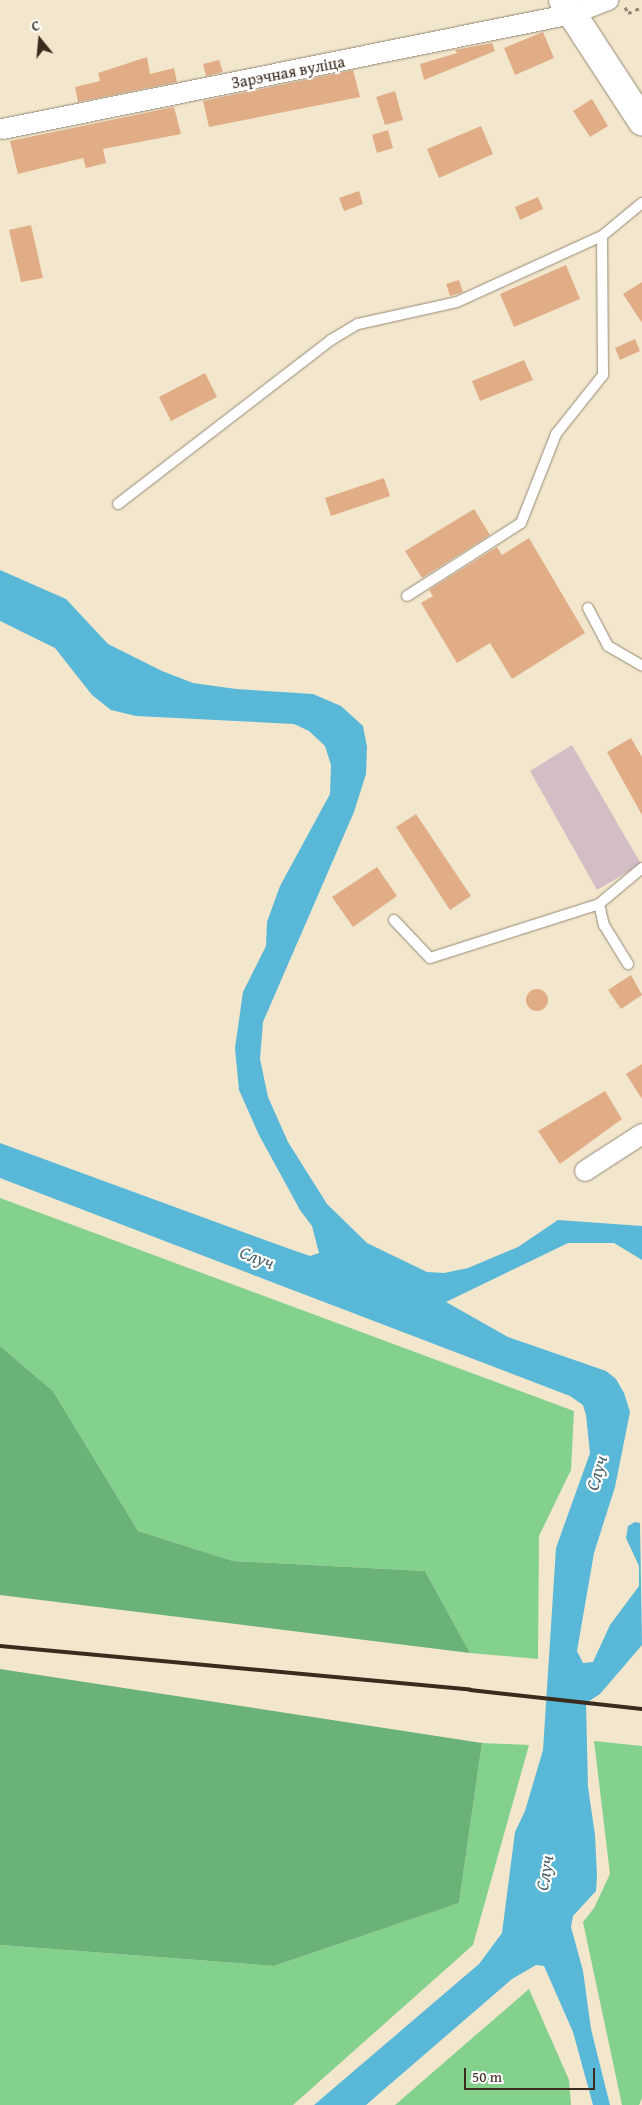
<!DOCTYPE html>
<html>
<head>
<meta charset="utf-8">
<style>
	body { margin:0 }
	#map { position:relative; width:642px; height:2105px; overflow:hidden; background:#f2e7cd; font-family:"Gentium Book Plus",serif }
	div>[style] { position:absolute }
	.industrial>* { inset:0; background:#d2bec4 }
	.green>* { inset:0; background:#84d08d }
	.forest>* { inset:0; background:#6bb278 }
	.water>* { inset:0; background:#59b7d7 }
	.building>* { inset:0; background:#e0ad87 }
	.round { border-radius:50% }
	.path>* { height:3px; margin-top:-1.5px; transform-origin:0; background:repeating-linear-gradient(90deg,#968876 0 4px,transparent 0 8px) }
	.roads { filter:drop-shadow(0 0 1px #968876) drop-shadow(0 0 1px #968876) }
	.service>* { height:10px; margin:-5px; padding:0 5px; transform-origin:5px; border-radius:5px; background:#fff }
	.minor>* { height:20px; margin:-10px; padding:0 10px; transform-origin:10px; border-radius:10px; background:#fff }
	.secondary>* { height:28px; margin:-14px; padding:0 14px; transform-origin:14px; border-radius:14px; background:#fff }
	.rail>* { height:4px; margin:-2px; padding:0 2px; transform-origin:2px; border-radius:2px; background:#3b2a1e }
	span { translate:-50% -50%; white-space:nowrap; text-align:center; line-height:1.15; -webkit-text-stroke:4.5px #fff; paint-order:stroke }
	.street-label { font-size:16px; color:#3b2a1e }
	.water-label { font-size:18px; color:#476268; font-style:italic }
	.north { position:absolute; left:15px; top:15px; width:50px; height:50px; -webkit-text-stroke:4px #fff; paint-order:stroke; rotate:343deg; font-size:14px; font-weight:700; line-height:20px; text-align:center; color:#3b2a1e }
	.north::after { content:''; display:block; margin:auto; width:18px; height:22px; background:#3b2a1e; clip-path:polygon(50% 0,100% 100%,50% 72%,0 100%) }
	.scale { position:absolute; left:464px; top:2068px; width:131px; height:22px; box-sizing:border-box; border:2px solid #3b2a1e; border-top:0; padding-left:6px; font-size:15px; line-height:18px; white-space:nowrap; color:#3b2a1e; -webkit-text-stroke:4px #fff; paint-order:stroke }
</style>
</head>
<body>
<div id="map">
	<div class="industrial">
		<i style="clip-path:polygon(572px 745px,641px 864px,597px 890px,530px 771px)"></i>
	</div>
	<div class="green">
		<i style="clip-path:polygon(0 1198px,574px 1411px,571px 1470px,539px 1536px,538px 1659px,470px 1653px,425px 1571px,233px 1561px,138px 1531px,53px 1391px,0 1346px)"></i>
		<i style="clip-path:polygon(594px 1741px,642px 1746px,642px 2098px,639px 2105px,622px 2105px,583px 1922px,594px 1908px,610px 1874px)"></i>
		<i style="clip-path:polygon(482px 1743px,529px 1745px,473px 1945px,293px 2105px,0 2105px,0 1945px,274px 1966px,459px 1903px)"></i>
		<i style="clip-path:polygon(529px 1989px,569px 2080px,571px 2105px,395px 2105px)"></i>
	</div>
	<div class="forest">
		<i style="clip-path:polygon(0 1346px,53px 1391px,138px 1531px,233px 1561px,425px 1571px,470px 1653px,0 1595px)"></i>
		<i style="clip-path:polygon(0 1669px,482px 1743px,459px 1903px,274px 1966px,0 1945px)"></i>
	</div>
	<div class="water">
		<i style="clip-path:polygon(0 570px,66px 599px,108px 644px,162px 671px,193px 683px,236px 689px,313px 694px,341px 706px,363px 726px,367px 747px,366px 774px,354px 812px,263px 1022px,260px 1059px,268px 1097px,288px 1142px,327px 1204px,367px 1243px,427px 1272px,444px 1273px,468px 1268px,518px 1247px,558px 1220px,642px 1226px,642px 1260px,614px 1243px,568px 1243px,446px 1302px,508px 1337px,606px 1371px,616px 1379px,624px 1393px,630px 1412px,615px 1487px,594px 1553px,577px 1651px,583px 1663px,593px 1662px,610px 1625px,639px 1586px,639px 1566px,626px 1538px,628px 1526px,635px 1522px,640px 1523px,642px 1645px,600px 1694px,586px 1703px,588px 1787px,595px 1835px,597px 1876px,596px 1891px,573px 1916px,571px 1927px,583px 1971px,591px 2029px,610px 2105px,593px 2105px,573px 2032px,544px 1966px,536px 1965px,512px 1979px,366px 2105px,314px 2105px,479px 1964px,502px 1933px,515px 1832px,525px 1811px,543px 1750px,556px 1548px,590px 1453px,586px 1415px,583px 1405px,570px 1396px,0 1178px,0 1143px,287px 1248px,310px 1256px,319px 1253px,312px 1226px,300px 1210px,259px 1135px,239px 1090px,235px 1048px,243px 992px,266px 946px,267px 922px,280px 886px,330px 794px,331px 765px,325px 746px,309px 731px,294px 724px,136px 716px,111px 710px,92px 695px,55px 648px,0 621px)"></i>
	</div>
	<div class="building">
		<i style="clip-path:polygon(543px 32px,554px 58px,515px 75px,504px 48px)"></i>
		<i style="clip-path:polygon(492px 43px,495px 51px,424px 80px,420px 64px,457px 53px,455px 50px)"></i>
		<i style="clip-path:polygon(147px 57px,150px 74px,174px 68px,177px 82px,78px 102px,75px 87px,100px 81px,98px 73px)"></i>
		<i style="clip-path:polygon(219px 60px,223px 72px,206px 76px,203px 64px)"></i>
		<i style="clip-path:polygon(353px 70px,360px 97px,209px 127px,203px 101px)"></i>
		<i style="clip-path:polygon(395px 91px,403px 120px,385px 125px,376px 97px)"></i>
		<i style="clip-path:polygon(592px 99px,608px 126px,590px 137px,573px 111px)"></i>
		<i style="clip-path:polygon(174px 107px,181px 134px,103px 149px,106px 163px,86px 168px,83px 158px,18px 174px,10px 141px)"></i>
		<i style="clip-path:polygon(481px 126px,493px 154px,439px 178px,427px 149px)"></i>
		<i style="clip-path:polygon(388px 130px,393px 148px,377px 153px,372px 135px)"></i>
		<i style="clip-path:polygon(359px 191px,363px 204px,344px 211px,339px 198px)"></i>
		<i style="clip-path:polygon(538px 197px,543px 209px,520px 220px,515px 207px)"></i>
		<i style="clip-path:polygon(31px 225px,43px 278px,21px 282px,9px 230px)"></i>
		<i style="clip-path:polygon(566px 265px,580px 299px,514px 327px,500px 294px)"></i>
		<i style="clip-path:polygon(459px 280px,463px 292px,450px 296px,446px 284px)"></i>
		<i style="clip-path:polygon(642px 282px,642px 323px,623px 294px)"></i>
		<i style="clip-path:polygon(635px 339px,640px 351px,620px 360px,615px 348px)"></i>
		<i style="clip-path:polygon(524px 360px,533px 380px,480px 401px,472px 381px)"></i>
		<i style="clip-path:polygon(205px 373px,217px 397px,171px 421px,159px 397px)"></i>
		<i style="clip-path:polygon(384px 478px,390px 496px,331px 516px,325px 498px)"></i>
		<i style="clip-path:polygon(474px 509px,490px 535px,422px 578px,405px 551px)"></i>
		<i style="clip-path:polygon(529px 538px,585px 633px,512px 679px,490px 643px,457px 663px,421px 603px,433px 596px,429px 590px,497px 547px,502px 555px)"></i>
		<i style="clip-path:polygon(631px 738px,642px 757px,642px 815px,607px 752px)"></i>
		<i style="clip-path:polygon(416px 814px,471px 896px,450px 910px,396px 827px)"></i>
		<i style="clip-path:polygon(377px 867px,397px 896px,353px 927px,332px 897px)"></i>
		<i style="clip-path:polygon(631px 975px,642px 995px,621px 1009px,608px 990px)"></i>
		<i class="round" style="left:526px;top:989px;width:22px;height:22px"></i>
		<i style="clip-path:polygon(642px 1064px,642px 1099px,626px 1074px)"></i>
		<i style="clip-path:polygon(605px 1091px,622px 1119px,560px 1164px,538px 1131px)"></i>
	</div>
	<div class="path">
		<i style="left:625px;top:7px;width:7px;rotate:63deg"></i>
		<i style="left:628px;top:13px;width:15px;rotate:-23deg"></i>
	</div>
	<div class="roads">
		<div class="service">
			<i style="left:118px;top:504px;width:269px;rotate:-37.6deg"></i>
			<i style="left:331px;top:340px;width:31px;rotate:-31deg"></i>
			<i style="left:358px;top:324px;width:101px;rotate:-12.5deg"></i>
			<i style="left:457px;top:302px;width:159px;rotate:-24.5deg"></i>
			<i style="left:407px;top:596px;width:135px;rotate:-32.6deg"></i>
			<i style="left:521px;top:523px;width:96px;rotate:-68.5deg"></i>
			<i style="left:556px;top:434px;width:75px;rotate:-51.5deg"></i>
			<i style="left:603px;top:375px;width:139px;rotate:-90.4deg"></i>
			<i style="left:602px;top:236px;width:52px;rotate:-39.5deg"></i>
			<i style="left:588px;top:608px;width:43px;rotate:62.2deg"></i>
			<i style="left:608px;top:646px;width:39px;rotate:30deg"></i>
			<i style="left:599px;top:904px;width:22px;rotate:77deg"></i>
			<i style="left:604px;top:925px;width:46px;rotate:58.4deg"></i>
			<i style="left:394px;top:920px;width:52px;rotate:46.5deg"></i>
			<i style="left:430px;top:958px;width:177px;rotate:-17.7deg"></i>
			<i style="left:599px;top:904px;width:56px;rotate:-39.9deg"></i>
		</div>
		<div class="minor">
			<i style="left:3px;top:129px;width:581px;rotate:-11.43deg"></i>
			<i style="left:572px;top:14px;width:39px;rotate:-21deg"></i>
			<i style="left:585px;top:1171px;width:68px;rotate:-33deg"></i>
		</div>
		<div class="secondary">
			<i style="left:563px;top:0;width:145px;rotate:56.9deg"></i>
		</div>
	</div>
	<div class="rail">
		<i style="left:0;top:1646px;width:472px;rotate:5.3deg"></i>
		<i style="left:470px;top:1690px;width:173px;rotate:6.3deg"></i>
	</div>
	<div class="street-label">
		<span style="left:288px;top:72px;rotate:-11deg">Зарэчная вуліца</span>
	</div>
	<div class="water-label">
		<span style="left:257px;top:1258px;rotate:21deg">Случ</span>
		<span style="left:597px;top:1473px;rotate:-74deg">Случ</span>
		<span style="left:545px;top:1873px;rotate:-81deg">Случ</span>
	</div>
	<div class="north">С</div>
	<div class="scale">50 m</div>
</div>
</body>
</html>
